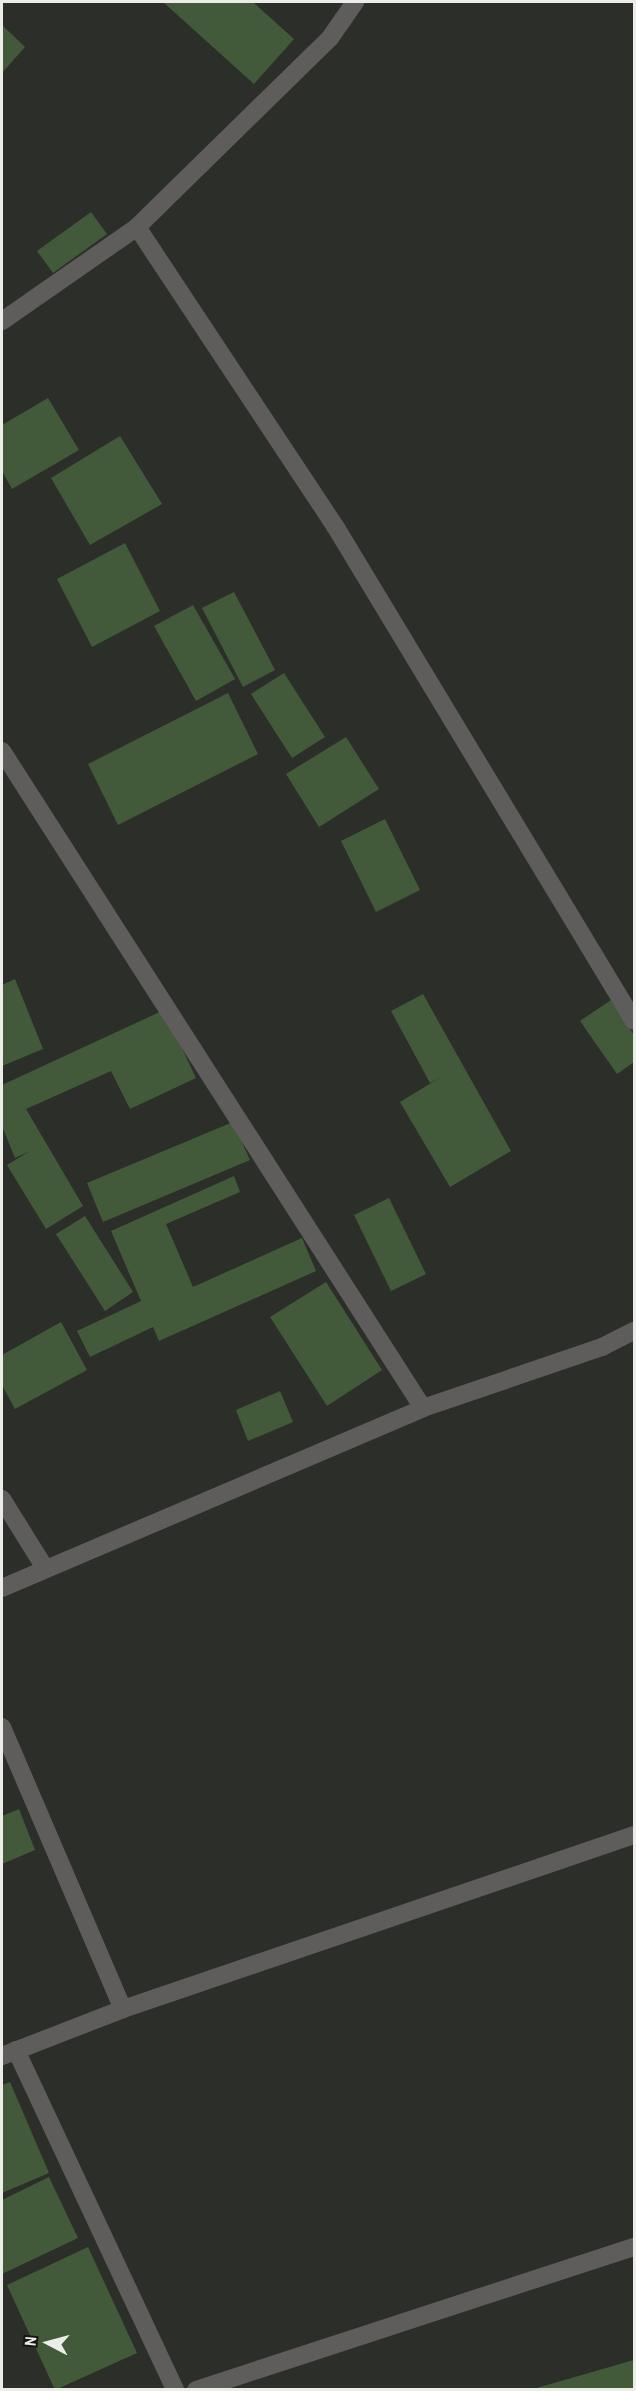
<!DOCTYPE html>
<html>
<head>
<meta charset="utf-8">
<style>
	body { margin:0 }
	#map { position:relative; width:636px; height:2391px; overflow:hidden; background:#2c2e29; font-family:"Archivo Narrow",sans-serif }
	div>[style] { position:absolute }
	.building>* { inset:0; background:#425a39 }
	.street>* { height:18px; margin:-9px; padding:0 9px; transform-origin:9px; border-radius:9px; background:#5e5d5b }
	span { translate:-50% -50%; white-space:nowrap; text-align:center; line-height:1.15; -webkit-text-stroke:6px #151513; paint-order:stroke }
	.frame { position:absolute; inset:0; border:3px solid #ecede9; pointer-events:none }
	.north { position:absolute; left:18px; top:2313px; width:60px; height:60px; -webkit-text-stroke:4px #151513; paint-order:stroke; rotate:276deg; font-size:16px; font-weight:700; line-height:24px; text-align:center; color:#ecede9 }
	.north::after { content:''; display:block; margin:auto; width:21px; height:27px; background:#ecede9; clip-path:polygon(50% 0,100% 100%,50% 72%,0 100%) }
</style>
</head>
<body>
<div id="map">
	<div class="building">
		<i style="clip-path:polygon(163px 2px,253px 2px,294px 39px,254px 84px)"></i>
		<i style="clip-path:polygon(2px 25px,25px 47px,2px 73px)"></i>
		<i style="clip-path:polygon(91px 212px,107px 234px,53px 273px,37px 251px)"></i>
		<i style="clip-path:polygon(48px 398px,79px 450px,12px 489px,2px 471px,2px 425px)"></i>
		<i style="clip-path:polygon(120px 436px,162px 504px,90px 545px,51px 478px)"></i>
		<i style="clip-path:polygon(125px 543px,160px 611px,92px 647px,57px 579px)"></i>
		<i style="clip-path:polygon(234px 592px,275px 670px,243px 687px,202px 608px)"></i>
		<i style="clip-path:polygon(193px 605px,235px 679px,196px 701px,154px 626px)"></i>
		<i style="clip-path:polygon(284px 673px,325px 737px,292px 758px,251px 694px)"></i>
		<i style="clip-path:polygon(228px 693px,258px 754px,118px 825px,88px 764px)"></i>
		<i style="clip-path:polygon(346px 737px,379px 789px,319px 827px,286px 774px)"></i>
		<i style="clip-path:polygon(385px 819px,420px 890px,376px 912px,341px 841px)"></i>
		<i style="clip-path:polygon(15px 979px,43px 1049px,2px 1066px,2px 985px)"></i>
		<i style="clip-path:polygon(423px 994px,511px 1151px,450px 1187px,400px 1102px,441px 1077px,430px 1083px,391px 1011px)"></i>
		<i style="clip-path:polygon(611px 1000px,634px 1035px,634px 1062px,617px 1074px,580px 1021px)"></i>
		<i style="clip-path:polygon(164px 1010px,196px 1078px,130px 1109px,111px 1071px,26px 1109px,83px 1206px,46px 1229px,7px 1165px,30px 1151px,15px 1158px,2px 1126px,2px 1085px)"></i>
		<i style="clip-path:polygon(233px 1122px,250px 1160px,103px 1222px,87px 1183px)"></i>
		<i style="clip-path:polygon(234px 1176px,240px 1192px,166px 1224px,193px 1287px,302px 1238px,316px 1271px,159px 1341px,153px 1327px,90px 1357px,77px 1331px,141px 1301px,111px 1231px)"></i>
		<i style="clip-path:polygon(389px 1198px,426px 1274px,391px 1291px,354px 1215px)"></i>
		<i style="clip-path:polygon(85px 1216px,133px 1292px,105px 1311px,56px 1234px)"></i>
		<i style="clip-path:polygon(326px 1282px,382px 1370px,327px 1406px,270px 1317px)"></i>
		<i style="clip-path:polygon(61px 1322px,87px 1370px,15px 1409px,2px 1385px,2px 1355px)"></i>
		<i style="clip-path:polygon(280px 1391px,293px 1422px,248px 1441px,236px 1410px)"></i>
		<i style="clip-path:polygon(19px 1809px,35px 1850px,2px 1864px,2px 1816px)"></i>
		<i style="clip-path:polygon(10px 2082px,49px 2173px,2px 2193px,2px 2085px)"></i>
		<i style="clip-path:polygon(49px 2177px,78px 2238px,2px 2274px,2px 2200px)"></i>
		<i style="clip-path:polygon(88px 2247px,137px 2353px,55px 2390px,7px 2285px)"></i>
		<i style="clip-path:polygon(634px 2360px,634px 2390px,533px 2390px,533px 2389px)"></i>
	</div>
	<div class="street">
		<i style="left:137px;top:227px;width:359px;rotate:56.5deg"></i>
		<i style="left:335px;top:526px;width:578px;rotate:58.87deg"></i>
		<i style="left:2px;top:321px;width:165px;rotate:-34.8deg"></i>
		<i style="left:137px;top:227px;width:270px;rotate:-44.4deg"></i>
		<i style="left:330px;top:38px;width:44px;rotate:-55.2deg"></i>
		<i style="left:2px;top:751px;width:780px;rotate:57.35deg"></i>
		<i style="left:2px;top:1499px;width:81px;rotate:58.1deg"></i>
		<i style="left:2px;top:1588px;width:458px;rotate:-23.1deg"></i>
		<i style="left:423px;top:1408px;width:189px;rotate:-18.8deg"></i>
		<i style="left:602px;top:1347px;width:36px;rotate:-27deg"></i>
		<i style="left:2px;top:1727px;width:307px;rotate:66.8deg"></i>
		<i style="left:16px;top:2050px;width:375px;rotate:64.9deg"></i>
		<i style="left:2px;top:2056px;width:130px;rotate:-21.2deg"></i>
		<i style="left:123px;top:2009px;width:540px;rotate:-18.8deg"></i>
		<i style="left:196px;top:2390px;width:461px;rotate:-18.1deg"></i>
	</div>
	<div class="frame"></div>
	<div class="north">N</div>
</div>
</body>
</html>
